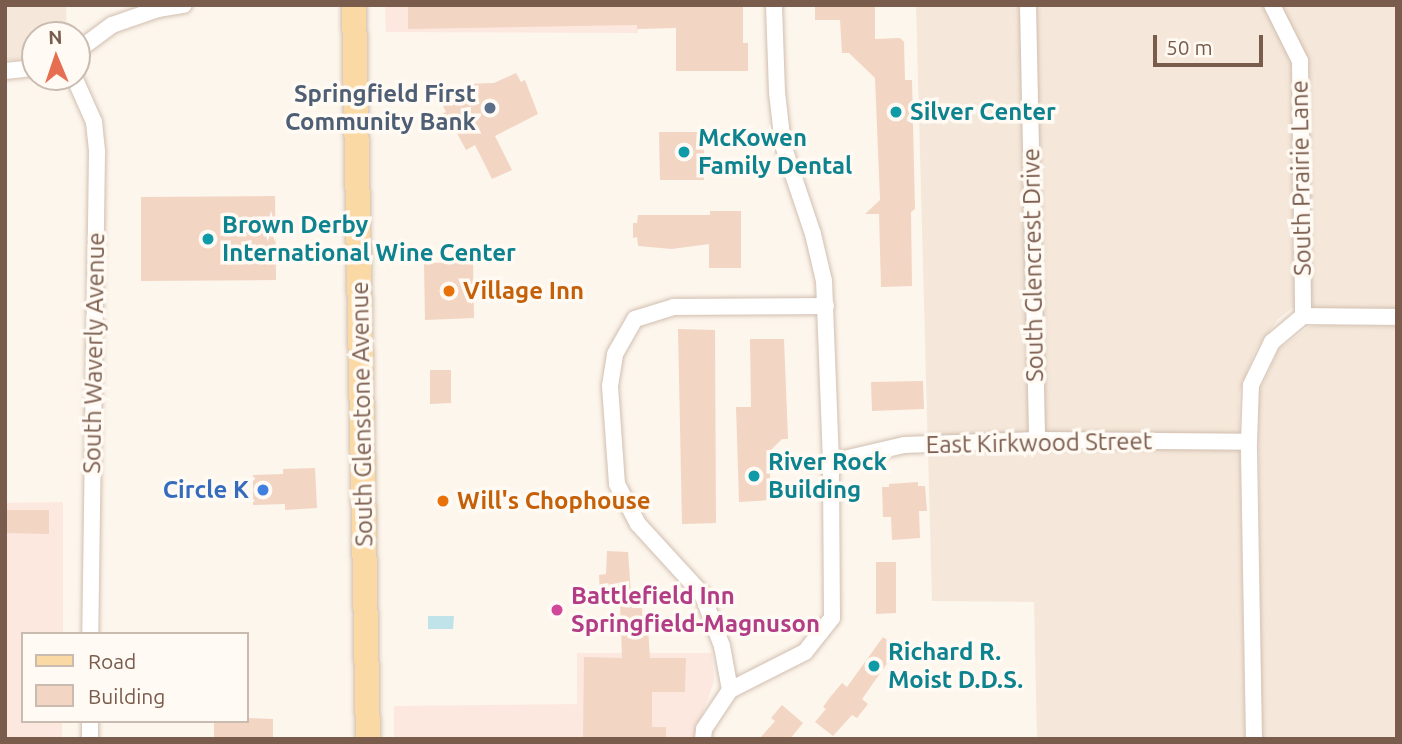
<!DOCTYPE html>
<html>
<head>
<meta charset="utf-8">
<style>
	body { margin:0 }
	#map { position:relative; width:1402px; height:744px; overflow:hidden; background:#fdf6ec; font-family:Ubuntu,sans-serif }
	div>[style] { position:absolute }
	.residential>* { inset:0; background:#f5e8da }
	.commercial>* { inset:0; background:#fde8e0 }
	.water>* { inset:0; background:#bfe3e8 }
	.building>* { inset:0; background:#f3d5c3 }
	.roads { filter:drop-shadow(0 0 2px #d1beb0) drop-shadow(0 0 2px #d1beb0) }
	.minor>* { height:16px; margin:-8px; padding:0 8px; transform-origin:8px; border-radius:8px; background:#fff }
	.primary>* { height:24px; margin:-12px; padding:0 12px; transform-origin:12px; border-radius:12px; background:#fbd9a5 }
	.dots>* { width:19px; height:19px; translate:-50% -50%; box-sizing:border-box; border:4px solid #fffaf3; border-radius:50% }
	span { translate:-50% -50%; white-space:nowrap; text-align:center; line-height:1.15; -webkit-text-stroke:7px #fffaf3; paint-order:stroke }
	.service-label { font-size:24px; color:#4e5e75; font-weight:700 }
	.right { translate:-100% -50%; text-align:right }
	.culture-label { font-size:24px; color:#0d838f; font-weight:700 }
	.left { translate:0 -50%; text-align:left }
	.street-label { font-size:24px; color:#7a5c4d }
	.food-label { font-size:24px; color:#c56008; font-weight:700 }
	.shop-label { font-size:24px; color:#366cbe; font-weight:700 }
	.hotel-label { font-size:24px; color:#b23c85; font-weight:700 }
	.frame { position:absolute; inset:0; border:7px solid #7a5c4d; pointer-events:none }
	.legend { position:absolute; left:21px; top:632px; width:228px; height:91px; box-sizing:border-box; background:#fffaf3; border:2px solid #cabbb1; margin:0; padding:9px 12px; list-style:none; font-size:21px; color:#7a5c4d }
	.legend li { display:flex; align-items:center; gap:14px; height:35px }
	.legend b { width:35px; border:2px solid #cabbb1 }
	.north { position:absolute; left:21px; top:21px; width:70px; height:70px; box-sizing:border-box; background:#fffaf3; border:2px solid #cabbb1; border-radius:50%; rotate:358deg; font-size:19px; font-weight:700; line-height:28px; text-align:center; color:#7a5c4d }
	.north::after { content:''; display:block; margin:auto; width:24px; height:32px; background:#e76f51; clip-path:polygon(50% 0,100% 100%,50% 72%,0 100%) }
	.scale { position:absolute; left:1153px; top:35px; width:110px; height:32px; box-sizing:border-box; border:4px solid #7a5c4d; border-top:0; padding-left:9px; font-size:21px; line-height:24px; white-space:nowrap; color:#7a5c4d; -webkit-text-stroke:5px #fffaf3; paint-order:stroke }
</style>
</head>
<body>
<div id="map">
	<div class="residential">
		<i style="clip-path:polygon(5px 5px,66px 5px,67px 35px,35px 35px,35px 60px,5px 60px)"></i>
		<i style="clip-path:polygon(916px 5px,1397px 5px,1397px 309px,1292px 308px,1278px 319px,1255px 351px,1239px 394px,1245px 739px,1037px 739px,1034px 602px,932px 601px)"></i>
		<i style="clip-path:polygon(1323px 325px,1397px 326px,1397px 739px,1262px 739px,1258px 394px,1279px 349px,1309px 327px)"></i>
	</div>
	<div class="commercial">
		<i style="clip-path:polygon(385px 5px,637px 5px,638px 33px,386px 32px)"></i>
		<i style="clip-path:polygon(63px 502px,63px 634px,23px 634px,23px 721px,62px 721px,62px 739px,5px 739px,5px 503px)"></i>
		<i style="clip-path:polygon(577px 653px,712px 653px,714px 682px,693px 739px,394px 739px,394px 706px,577px 704px)"></i>
	</div>
	<div class="water">
		<i style="clip-path:polygon(428px 616px,454px 616px,453px 629px,428px 629px)"></i>
	</div>
	<div class="building">
		<i style="clip-path:polygon(408px 5px,743px 5px,743px 43px,748px 43px,748px 71px,676px 71px,676px 28px,637px 29px,637px 25px,408px 29px)"></i>
		<i style="clip-path:polygon(815px 5px,875px 5px,875px 39px,900px 38px,904px 42px,905px 80px,912px 80px,915px 209px,911px 212px,912px 286px,881px 287px,879px 214px,865px 214px,880px 200px,875px 78px,849px 53px,842px 53px,840px 20px,815px 20px)"></i>
		<i style="clip-path:polygon(516px 73px,521px 82px,525px 80px,538px 114px,495px 136px,512px 170px,492px 179px,475px 145px,466px 150px,452px 124px,447px 126px,440px 114px,446px 112px,440px 100px,467px 87px,465px 84px,494px 83px)"></i>
		<i style="clip-path:polygon(659px 132px,704px 132px,704px 180px,660px 180px)"></i>
		<i style="clip-path:polygon(275px 196px,276px 280px,141px 281px,141px 197px)"></i>
		<i style="clip-path:polygon(710px 211px,741px 211px,741px 268px,709px 268px,709px 244px,672px 249px,638px 246px,637px 237px,633px 238px,633px 223px,637px 223px,638px 215px,710px 215px)"></i>
		<i style="clip-path:polygon(473px 262px,474px 318px,425px 320px,424px 263px)"></i>
		<i style="clip-path:polygon(678px 329px,715px 330px,716px 523px,682px 524px)"></i>
		<i style="clip-path:polygon(750px 339px,784px 339px,788px 439px,782px 439px,769px 452px,771px 500px,739px 502px,736px 407px,751px 407px)"></i>
		<i style="clip-path:polygon(430px 370px,451px 370px,451px 403px,430px 404px)"></i>
		<i style="clip-path:polygon(923px 381px,924px 409px,872px 411px,871px 382px)"></i>
		<i style="clip-path:polygon(315px 468px,317px 508px,285px 510px,285px 504px,253px 505px,253px 475px,283px 474px,283px 469px)"></i>
		<i style="clip-path:polygon(918px 482px,918px 486px,925px 486px,927px 511px,919px 511px,920px 538px,892px 540px,891px 517px,883px 517px,882px 487px,889px 487px,889px 484px)"></i>
		<i style="clip-path:polygon(5px 510px,49px 510px,49px 534px,5px 533px)"></i>
		<i style="clip-path:polygon(607px 551px,628px 552px,632px 608px,642px 608px,643px 627px,648px 627px,650px 658px,686px 658px,685px 692px,652px 692px,652px 727px,666px 727px,666px 739px,583px 739px,584px 657px,622px 658px,620px 602px,610px 602px,610px 596px,600px 596px,599px 575px,606px 574px)"></i>
		<i style="clip-path:polygon(876px 562px,896px 562px,896px 613px,876px 614px)"></i>
		<i style="clip-path:polygon(883px 637px,898px 648px,862px 699px,868px 704px,857px 718px,852px 715px,833px 736px,815px 722px,826px 709px,823px 707px,831px 696px,842px 683px,847px 687px)"></i>
		<i style="clip-path:polygon(782px 705px,803px 723px,790px 739px,759px 739px,775px 721px,771px 718px)"></i>
		<i style="clip-path:polygon(247px 718px,273px 719px,273px 739px,214px 739px,214px 721px,247px 721px)"></i>
	</div>
	<div class="roads">
		<div class="minor">
			<i style="left:1028px;top:5px;width:435px;rotate:88.8deg"></i>
			<i style="left:1272px;top:5px;width:63px;rotate:63.4deg"></i>
			<i style="left:1300px;top:61px;width:255px;rotate:89.3deg"></i>
			<i style="left:77px;top:51px;width:44px;rotate:-36.6deg"></i>
			<i style="left:112px;top:25px;width:49px;rotate:-19.2deg"></i>
			<i style="left:158px;top:9px;width:26px;rotate:-9deg"></i>
			<i style="left:5px;top:71px;width:30px;rotate:-6deg"></i>
			<i style="left:74px;top:77px;width:49px;rotate:66deg"></i>
			<i style="left:94px;top:122px;width:30px;rotate:84deg"></i>
			<i style="left:97px;top:152px;width:482px;rotate:90.8deg"></i>
			<i style="left:1303px;top:316px;width:94px;rotate:0.6deg"></i>
			<i style="left:831px;top:462px;width:75px;rotate:-13.1deg"></i>
			<i style="left:904px;top:445px;width:133px;rotate:-2.2deg"></i>
			<i style="left:1037px;top:440px;width:212px;rotate:0.5deg"></i>
			<i style="left:730px;top:690px;width:84px;rotate:-26.9deg"></i>
			<i style="left:805px;top:652px;width:43px;rotate:-51.5deg"></i>
			<i style="left:832px;top:618px;width:156px;rotate:-90.4deg"></i>
			<i style="left:831px;top:462px;width:181px;rotate:-92.2deg"></i>
			<i style="left:824px;top:281px;width:48px;rotate:-103.2deg"></i>
			<i style="left:813px;top:234px;width:94px;rotate:-108.6deg"></i>
			<i style="left:783px;top:145px;width:53px;rotate:-96.5deg"></i>
			<i style="left:777px;top:92px;width:87px;rotate:-92deg"></i>
			<i style="left:90px;top:739px;width:18px;rotate:-90deg"></i>
			<i style="left:703px;top:739px;width:10px;rotate:-84deg"></i>
			<i style="left:704px;top:729px;width:47px;rotate:-56.3deg"></i>
			<i style="left:730px;top:690px;width:45px;rotate:-100.3deg"></i>
			<i style="left:722px;top:646px;width:56px;rotate:-111deg"></i>
			<i style="left:702px;top:594px;width:95px;rotate:-132.4deg"></i>
			<i style="left:638px;top:524px;width:45px;rotate:-117.7deg"></i>
			<i style="left:617px;top:484px;width:98px;rotate:-94.1deg"></i>
			<i style="left:610px;top:386px;width:32px;rotate:-81deg"></i>
			<i style="left:615px;top:354px;width:40px;rotate:-60.3deg"></i>
			<i style="left:635px;top:319px;width:41px;rotate:-17.1deg"></i>
			<i style="left:674px;top:307px;width:152px;rotate:-0.4deg"></i>
			<i style="left:1254px;top:739px;width:297px;rotate:-91deg"></i>
			<i style="left:1249px;top:442px;width:57px;rotate:-88deg"></i>
			<i style="left:1251px;top:385px;width:48px;rotate:-64deg"></i>
			<i style="left:1272px;top:342px;width:40px;rotate:-40deg"></i>
		</div>
		<div class="primary">
			<i style="left:354px;top:5px;width:734px;rotate:88.91deg"></i>
		</div>
	</div>
	<div class="dots">
		<i style="left:490px;top:108px;background:#5c6f8a"></i>
		<i style="left:896px;top:112px;background:#0f9aa8"></i>
		<i style="left:684px;top:152px;background:#0f9aa8"></i>
		<i style="left:208px;top:239px;background:#0f9aa8"></i>
		<i style="left:449px;top:291px;background:#e8710a"></i>
		<i style="left:754px;top:476px;background:#0f9aa8"></i>
		<i style="left:263px;top:490px;background:#3f7fe0"></i>
		<i style="left:443px;top:501px;background:#e8710a"></i>
		<i style="left:557px;top:610px;background:#d1479c"></i>
		<i style="left:874px;top:666px;background:#0f9aa8"></i>
	</div>
	<div class="service-label">
		<span class="right" style="left:476px;top:108px">Springfield First<br>Community Bank</span>
	</div>
	<div class="culture-label">
		<span class="left" style="left:910px;top:112px">Silver Center</span>
		<span class="left" style="left:698px;top:152px">McKowen<br>Family Dental</span>
		<span class="left" style="left:222px;top:239px">Brown Derby<br>International Wine Center</span>
		<span class="left" style="left:768px;top:476px">River Rock<br>Building</span>
		<span class="left" style="left:888px;top:666px">Richard R.<br>Moist D.D.S.</span>
	</div>
	<div class="street-label">
		<span style="left:1301px;top:178px;rotate:-91deg">South Prairie Lane</span>
		<span style="left:1033px;top:265px;rotate:-91deg">South Glencrest Drive</span>
		<span style="left:94px;top:353px;rotate:-89deg">South Waverly Avenue</span>
		<span style="left:362px;top:414px;rotate:-91deg">South Glenstone Avenue</span>
		<span style="left:1039px;top:443px;rotate:-1deg">East Kirkwood Street</span>
	</div>
	<div class="food-label">
		<span class="left" style="left:463px;top:291px">Village Inn</span>
		<span class="left" style="left:457px;top:501px">Will's Chophouse</span>
	</div>
	<div class="shop-label">
		<span class="right" style="left:249px;top:490px">Circle K</span>
	</div>
	<div class="hotel-label">
		<span class="left" style="left:571px;top:610px">Battlefield Inn<br>Springfield-Magnuson</span>
	</div>
	<div class="frame"></div>
	<ul class="legend">
	<li><b style="height:9px;background:#fbd9a5"></b>Road</li>
	<li><b style="height:19px;background:#f3d5c3"></b>Building</li>
	</ul>
	<div class="north">N</div>
	<div class="scale">50 m</div>
</div>
</body>
</html>
